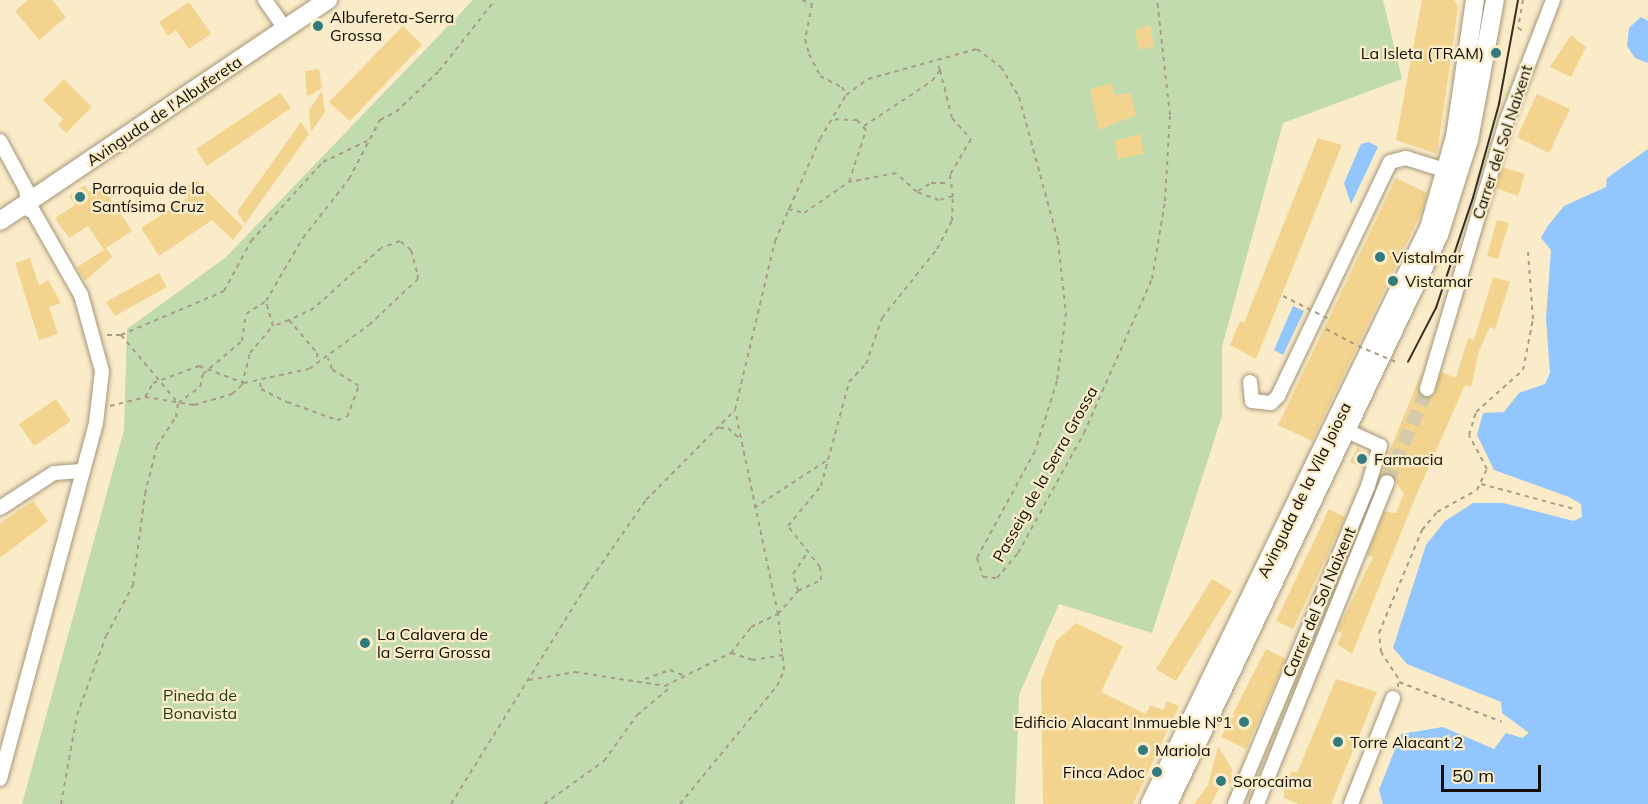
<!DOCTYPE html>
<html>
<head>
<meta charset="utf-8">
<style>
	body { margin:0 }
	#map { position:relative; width:1648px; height:804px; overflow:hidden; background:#faebc9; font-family:Mulish,sans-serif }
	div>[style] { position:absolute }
	.green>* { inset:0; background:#c1dbae }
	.water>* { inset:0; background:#93c6fd }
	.building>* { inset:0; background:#f3d48e }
	.minor-tunnel>* { height:14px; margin-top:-7px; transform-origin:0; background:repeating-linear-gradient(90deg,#d7caab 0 14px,transparent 0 21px) }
	.path>* { height:2px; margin-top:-1px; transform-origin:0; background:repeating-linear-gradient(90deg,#a99d84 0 4.5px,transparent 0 9px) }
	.roads { filter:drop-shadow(0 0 2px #a49677) drop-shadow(0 0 2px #a49677) }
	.minor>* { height:14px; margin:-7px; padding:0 7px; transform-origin:7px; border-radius:7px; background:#fff }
	.major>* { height:18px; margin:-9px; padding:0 9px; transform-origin:9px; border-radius:9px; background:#fff }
	.tram>* { height:1.5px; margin:-0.75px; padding:0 0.75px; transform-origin:0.75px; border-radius:0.75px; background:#363022 }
	.path-bridge>* { height:2px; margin-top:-1px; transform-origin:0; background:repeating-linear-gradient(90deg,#a99d84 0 4.5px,transparent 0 9px) }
	.dots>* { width:16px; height:16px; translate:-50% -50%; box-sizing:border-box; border:3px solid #faebc9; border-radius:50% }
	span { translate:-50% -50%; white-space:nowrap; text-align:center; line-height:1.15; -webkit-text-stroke:4.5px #faebc9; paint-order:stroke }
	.poi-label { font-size:16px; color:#120d03 }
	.left { translate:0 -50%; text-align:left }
	.right { translate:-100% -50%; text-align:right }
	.street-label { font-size:16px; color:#120d03 }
	.park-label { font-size:16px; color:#253c0f }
	.scale { position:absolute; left:1441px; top:765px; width:100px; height:27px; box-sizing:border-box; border:3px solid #120d03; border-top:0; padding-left:8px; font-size:18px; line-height:21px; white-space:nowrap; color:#120d03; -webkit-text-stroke:4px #faebc9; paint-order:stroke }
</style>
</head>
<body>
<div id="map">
	<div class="green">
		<i style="clip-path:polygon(473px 0,1383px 0,1402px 79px,1283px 123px,1222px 347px,1222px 416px,1152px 633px,1059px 604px,1019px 695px,1015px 804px,22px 804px,124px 430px,127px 329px,225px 258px)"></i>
	</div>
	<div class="water">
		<i style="clip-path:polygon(1641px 17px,1648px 21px,1648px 63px,1635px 58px,1627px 46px,1629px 28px)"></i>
		<i style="clip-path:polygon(1369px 142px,1378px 147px,1351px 204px,1344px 183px,1361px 144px)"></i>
		<i style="clip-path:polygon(1648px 149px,1648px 804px,1383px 804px,1379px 790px,1401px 734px,1443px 727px,1494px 749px,1506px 733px,1522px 738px,1529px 733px,1502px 713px,1501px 702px,1407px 664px,1393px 648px,1426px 545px,1445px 521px,1473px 503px,1503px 503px,1574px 521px,1582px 517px,1581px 504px,1569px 497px,1494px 470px,1477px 435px,1483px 413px,1504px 412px,1519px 393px,1545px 384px,1550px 373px,1546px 319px,1551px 250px,1541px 238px,1547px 227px,1564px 206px,1606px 187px,1607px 178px)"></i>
		<i style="clip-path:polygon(1293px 306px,1304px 311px,1283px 355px,1274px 350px)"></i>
	</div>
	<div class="building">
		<i style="clip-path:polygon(28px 0,52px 0,66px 17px,39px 40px,15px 11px)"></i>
		<i style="clip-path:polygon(1422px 0,1454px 0,1458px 7px,1437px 154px,1396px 140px)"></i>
		<i style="clip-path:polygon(189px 2px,211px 34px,189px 49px,176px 30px,168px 36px,159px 22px)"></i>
		<i style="clip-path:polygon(1150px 25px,1154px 46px,1139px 50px,1135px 30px)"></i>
		<i style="clip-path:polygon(403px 26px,422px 45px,350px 121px,329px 102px)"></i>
		<i style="clip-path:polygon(1571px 35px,1586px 47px,1571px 77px,1550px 67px)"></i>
		<i style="clip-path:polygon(319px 69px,322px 88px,307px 97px,305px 71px)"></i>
		<i style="clip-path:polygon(64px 79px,92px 107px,66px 133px,58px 125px,63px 119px,43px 100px)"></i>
		<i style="clip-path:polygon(1112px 83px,1114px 95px,1130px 93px,1137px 115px,1099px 130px,1090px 90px)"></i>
		<i style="clip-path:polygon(322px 91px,325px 112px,311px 132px,309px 110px)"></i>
		<i style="clip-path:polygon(280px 93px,291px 108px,207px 166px,196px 149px)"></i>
		<i style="clip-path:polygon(1537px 94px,1570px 109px,1549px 153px,1517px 137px)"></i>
		<i style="clip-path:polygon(301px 122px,309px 134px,245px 224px,237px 212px)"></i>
		<i style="clip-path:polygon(1140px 134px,1144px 154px,1118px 159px,1114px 141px)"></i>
		<i style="clip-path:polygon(1318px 138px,1342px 145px,1256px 359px,1230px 345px,1240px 321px,1244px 323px)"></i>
		<i style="clip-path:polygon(1502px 167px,1525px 174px,1518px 196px,1496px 188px)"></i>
		<i style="clip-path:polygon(1396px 178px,1427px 193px,1423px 209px,1312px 441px,1278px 425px)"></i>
		<i style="clip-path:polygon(195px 179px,243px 227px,233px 240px,212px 220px,159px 256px,141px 228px,189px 197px,183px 191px)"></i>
		<i style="clip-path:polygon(101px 184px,132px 231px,106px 248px,112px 257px,85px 281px,77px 267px,104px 250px,88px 226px,69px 238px,55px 218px,75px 205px,69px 196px,85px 185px,89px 192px)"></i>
		<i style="clip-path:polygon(1497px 220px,1509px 223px,1498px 259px,1487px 256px)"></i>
		<i style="clip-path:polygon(30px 258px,39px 286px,48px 280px,61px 303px,49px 307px,58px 334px,39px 340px,15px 263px)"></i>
		<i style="clip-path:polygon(159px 273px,167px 287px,115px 316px,106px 302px)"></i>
		<i style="clip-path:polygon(1493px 277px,1510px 282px,1495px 329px,1490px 327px,1479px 351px,1471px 387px,1465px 385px,1415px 498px,1352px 654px,1337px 644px,1342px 633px,1337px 631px,1373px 557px,1367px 555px,1384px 512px,1396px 513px,1404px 494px,1391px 474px,1380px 476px,1385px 462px,1422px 372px,1418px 391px,1425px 398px,1434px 395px,1441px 372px,1456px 378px,1468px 338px,1474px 340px)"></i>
		<i style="clip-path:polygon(56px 399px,71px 421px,34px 446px,19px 424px)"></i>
		<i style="clip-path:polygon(1357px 448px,1368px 454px,1364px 469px,1350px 462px)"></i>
		<i style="clip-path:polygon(33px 501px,48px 521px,0 558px,0 523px)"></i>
		<i style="clip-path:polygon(1329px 509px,1345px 517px,1293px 629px,1276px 621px)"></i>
		<i style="clip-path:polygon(1212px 579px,1232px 591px,1176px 681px,1156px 669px)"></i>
		<i style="clip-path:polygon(1076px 623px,1123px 646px,1101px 692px,1146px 714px,1150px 705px,1163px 710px,1167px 701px,1179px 706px,1133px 804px,1043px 804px,1041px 681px,1056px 641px)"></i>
		<i style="clip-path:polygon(1266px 649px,1286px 659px,1246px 749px,1221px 737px)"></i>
		<i style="clip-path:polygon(1336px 679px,1377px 692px,1331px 804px,1299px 804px,1284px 798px,1284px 790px,1292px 771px,1297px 773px)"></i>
		<i style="clip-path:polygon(1218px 746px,1232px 769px,1231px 783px,1220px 787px,1211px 804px,1194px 804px,1208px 785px)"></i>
	</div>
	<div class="minor-tunnel">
		<i style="left:1387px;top:482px;width:101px;rotate:-66.7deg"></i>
	</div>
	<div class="path">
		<i style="left:802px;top:0;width:11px;rotate:22deg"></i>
		<i style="left:812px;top:4px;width:36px;rotate:101deg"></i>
		<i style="left:805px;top:39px;width:16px;rotate:75deg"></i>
		<i style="left:809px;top:54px;width:25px;rotate:63deg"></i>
		<i style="left:820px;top:76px;width:25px;rotate:27deg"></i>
		<i style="left:842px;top:87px;width:9px;rotate:63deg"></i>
		<i style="left:1523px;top:0;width:28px;rotate:100deg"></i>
		<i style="left:1518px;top:28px;width:8px;rotate:30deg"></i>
		<i style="left:940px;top:70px;width:49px;rotate:76deg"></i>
		<i style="left:952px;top:118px;width:28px;rotate:48deg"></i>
		<i style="left:971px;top:139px;width:42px;rotate:120.3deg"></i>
		<i style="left:950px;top:175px;width:21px;rotate:82deg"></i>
		<i style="left:864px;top:126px;width:82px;rotate:-33.5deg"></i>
		<i style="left:932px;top:81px;width:14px;rotate:-54deg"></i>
		<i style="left:940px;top:70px;width:9px;rotate:-111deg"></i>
		<i style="left:918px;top:191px;width:15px;rotate:-32deg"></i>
		<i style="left:931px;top:183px;width:18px"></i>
		<i style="left:788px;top:209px;width:16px;rotate:14deg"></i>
		<i style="left:804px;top:213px;width:55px;rotate:-34.6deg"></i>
		<i style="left:289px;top:320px;width:43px;rotate:49.7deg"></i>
		<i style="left:317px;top:353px;width:8px;rotate:83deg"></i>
		<i style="left:1326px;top:329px;width:34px;rotate:28deg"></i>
		<i style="left:107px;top:335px;width:14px"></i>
		<i style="left:121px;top:335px;width:89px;rotate:50deg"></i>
		<i style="left:178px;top:403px;width:27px;rotate:-36deg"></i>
		<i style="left:200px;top:387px;width:13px;rotate:-77deg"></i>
		<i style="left:203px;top:374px;width:51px;rotate:-40.2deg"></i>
		<i style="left:242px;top:341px;width:27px;rotate:-82deg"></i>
		<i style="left:246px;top:314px;width:24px;rotate:-33deg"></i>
		<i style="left:266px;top:301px;width:73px;rotate:-59.6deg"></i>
		<i style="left:303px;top:238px;width:75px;rotate:-52.1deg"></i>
		<i style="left:349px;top:179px;width:67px;rotate:-62.3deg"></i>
		<i style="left:380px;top:120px;width:18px;rotate:-27deg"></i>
		<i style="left:396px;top:112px;width:59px;rotate:-43.6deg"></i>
		<i style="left:439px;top:71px;width:90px;rotate:-51.7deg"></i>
		<i style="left:121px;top:335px;width:112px;rotate:-23.1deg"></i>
		<i style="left:224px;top:291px;width:57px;rotate:-61.6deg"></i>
		<i style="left:251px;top:241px;width:107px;rotate:-47.7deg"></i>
		<i style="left:323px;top:162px;width:49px;rotate:-25.5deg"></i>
		<i style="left:260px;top:383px;width:6px;rotate:81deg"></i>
		<i style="left:261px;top:389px;width:29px;rotate:27deg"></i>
		<i style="left:287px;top:402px;width:53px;rotate:19.8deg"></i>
		<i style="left:337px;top:420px;width:10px;rotate:-17deg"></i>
		<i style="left:347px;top:417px;width:33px;rotate:-69deg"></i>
		<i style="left:359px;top:386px;width:32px;rotate:-148deg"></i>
		<i style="left:332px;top:369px;width:12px;rotate:-110deg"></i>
		<i style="left:145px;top:397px;width:50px;rotate:9.3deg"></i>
		<i style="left:194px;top:405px;width:40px;rotate:-16deg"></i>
		<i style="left:232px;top:394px;width:13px;rotate:-42deg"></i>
		<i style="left:242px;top:385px;width:33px;rotate:-76deg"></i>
		<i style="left:250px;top:353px;width:35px;rotate:-50deg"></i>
		<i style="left:110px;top:406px;width:36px;rotate:-14deg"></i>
		<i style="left:145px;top:397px;width:16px;rotate:-60deg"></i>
		<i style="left:153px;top:383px;width:49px;rotate:-20.3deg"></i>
		<i style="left:199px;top:366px;width:48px;rotate:20.7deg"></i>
		<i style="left:244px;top:383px;width:66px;rotate:-12.2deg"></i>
		<i style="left:309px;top:369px;width:74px;rotate:-36.3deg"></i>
		<i style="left:369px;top:325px;width:67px;rotate:-43.2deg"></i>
		<i style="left:418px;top:279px;width:7px;rotate:-98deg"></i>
		<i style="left:417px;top:272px;width:23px;rotate:-105deg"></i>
		<i style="left:411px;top:250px;width:14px;rotate:-141deg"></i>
		<i style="left:400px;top:241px;width:20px;rotate:160deg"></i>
		<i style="left:381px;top:248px;width:90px;rotate:138.2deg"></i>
		<i style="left:314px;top:308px;width:28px;rotate:154deg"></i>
		<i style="left:289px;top:320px;width:17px;rotate:159deg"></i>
		<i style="left:273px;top:326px;width:26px;rotate:-106deg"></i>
		<i style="left:719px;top:428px;width:9px"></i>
		<i style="left:728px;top:428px;width:15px;rotate:42deg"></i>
		<i style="left:1481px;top:484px;width:96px;rotate:15deg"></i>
		<i style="left:754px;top:508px;width:90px;rotate:-33.2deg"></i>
		<i style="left:798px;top:591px;width:18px;rotate:-106deg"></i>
		<i style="left:793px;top:574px;width:23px;rotate:-56deg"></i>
		<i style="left:731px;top:653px;width:33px;rotate:-52deg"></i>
		<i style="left:751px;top:627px;width:30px;rotate:-26deg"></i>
		<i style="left:778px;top:614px;width:30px;rotate:-49deg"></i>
		<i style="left:798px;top:591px;width:25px;rotate:-26deg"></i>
		<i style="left:821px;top:580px;width:13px;rotate:-94deg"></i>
		<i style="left:820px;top:567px;width:52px;rotate:-128deg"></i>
		<i style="left:788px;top:526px;width:52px;rotate:-50.5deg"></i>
		<i style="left:821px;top:486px;width:108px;rotate:-74.9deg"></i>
		<i style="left:849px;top:382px;width:25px;rotate:-47deg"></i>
		<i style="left:866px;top:364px;width:49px;rotate:-70.8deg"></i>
		<i style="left:882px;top:318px;width:88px;rotate:-51.4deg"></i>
		<i style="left:937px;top:249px;width:32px;rotate:-62deg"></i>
		<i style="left:952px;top:221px;width:25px;rotate:-88deg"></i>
		<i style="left:953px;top:196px;width:15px;rotate:164deg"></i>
		<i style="left:939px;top:200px;width:23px;rotate:-160deg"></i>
		<i style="left:917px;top:192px;width:28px;rotate:-138deg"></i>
		<i style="left:896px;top:173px;width:48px;rotate:169.2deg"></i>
		<i style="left:849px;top:182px;width:55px;rotate:-71.9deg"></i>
		<i style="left:866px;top:130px;width:13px;rotate:-132deg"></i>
		<i style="left:857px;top:120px;width:25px;rotate:-178deg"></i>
		<i style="left:645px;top:679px;width:27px;rotate:-20deg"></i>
		<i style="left:670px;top:670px;width:18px;rotate:22deg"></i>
		<i style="left:529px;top:680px;width:47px;rotate:-9.9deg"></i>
		<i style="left:575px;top:672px;width:91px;rotate:8.8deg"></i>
		<i style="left:665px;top:686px;width:74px;rotate:-26.6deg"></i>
		<i style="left:731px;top:653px;width:22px;rotate:18deg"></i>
		<i style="left:752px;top:660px;width:32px;rotate:-9deg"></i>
		<i style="left:1399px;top:682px;width:110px;rotate:21.2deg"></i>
		<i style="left:1398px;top:687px;width:9px;rotate:-90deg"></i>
		<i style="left:1398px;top:678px;width:31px;rotate:-123deg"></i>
		<i style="left:1381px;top:652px;width:19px;rotate:-96deg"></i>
		<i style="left:1379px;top:633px;width:112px;rotate:-67.3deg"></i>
		<i style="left:1422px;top:530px;width:23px;rotate:-50deg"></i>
		<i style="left:1437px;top:512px;width:46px;rotate:-28.8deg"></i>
		<i style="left:1477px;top:490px;width:23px;rotate:-65deg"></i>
		<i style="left:1487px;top:469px;width:38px;rotate:-118deg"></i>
		<i style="left:1469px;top:435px;width:24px;rotate:-73deg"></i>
		<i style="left:1476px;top:412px;width:63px;rotate:-41.8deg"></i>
		<i style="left:1523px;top:370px;width:52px;rotate:-78.9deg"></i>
		<i style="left:1533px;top:319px;width:67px;rotate:-94.3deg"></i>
		<i style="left:61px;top:804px;width:90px;rotate:-79.8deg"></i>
		<i style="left:77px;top:715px;width:84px;rotate:-69.8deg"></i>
		<i style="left:106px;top:636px;width:58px;rotate:-62.1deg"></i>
		<i style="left:133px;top:585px;width:92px;rotate:-82.5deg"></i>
		<i style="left:145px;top:494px;width:49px;rotate:-76deg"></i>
		<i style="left:157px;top:446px;width:35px;rotate:-57deg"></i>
		<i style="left:176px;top:417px;width:14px;rotate:-82deg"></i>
		<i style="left:451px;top:804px;width:256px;rotate:-58.2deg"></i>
		<i style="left:586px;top:586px;width:105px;rotate:-55.1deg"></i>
		<i style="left:646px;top:500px;width:127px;rotate:-45.3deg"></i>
		<i style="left:544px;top:804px;width:74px;rotate:-35.6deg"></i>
		<i style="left:604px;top:761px;width:57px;rotate:-54.3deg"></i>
		<i style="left:637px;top:715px;width:45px;rotate:-39.6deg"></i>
		<i style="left:680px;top:804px;width:153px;rotate:-50.6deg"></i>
		<i style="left:777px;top:686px;width:17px;rotate:-66deg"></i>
		<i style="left:784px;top:670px;width:56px;rotate:-96.1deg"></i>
		<i style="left:778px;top:614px;width:208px;rotate:-101.9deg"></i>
		<i style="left:735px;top:410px;width:174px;rotate:-76.7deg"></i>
		<i style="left:775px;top:241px;width:111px;rotate:-66.2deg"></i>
		<i style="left:820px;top:139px;width:51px;rotate:-59.4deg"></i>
		<i style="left:846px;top:95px;width:27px;rotate:-36deg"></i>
		<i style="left:868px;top:79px;width:113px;rotate:-15.4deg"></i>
		<i style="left:977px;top:49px;width:30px;rotate:37deg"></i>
		<i style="left:1001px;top:67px;width:35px;rotate:59deg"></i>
		<i style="left:1019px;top:97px;width:149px;rotate:74.8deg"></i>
		<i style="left:1058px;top:241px;width:72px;rotate:83.7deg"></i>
		<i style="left:1066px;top:313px;width:69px;rotate:97.5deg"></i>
		<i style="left:1057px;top:381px;width:73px;rotate:107.4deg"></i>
		<i style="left:1035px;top:451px;width:122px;rotate:118.5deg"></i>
		<i style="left:977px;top:558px;width:20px;rotate:72deg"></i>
		<i style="left:983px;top:577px;width:14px;rotate:4deg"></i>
		<i style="left:997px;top:578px;width:33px;rotate:-50deg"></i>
		<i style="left:1018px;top:553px;width:137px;rotate:-61.2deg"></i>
		<i style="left:1084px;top:433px;width:168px;rotate:-66.2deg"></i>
		<i style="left:1152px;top:279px;width:79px;rotate:-80.5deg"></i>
		<i style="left:1165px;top:201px;width:86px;rotate:-86.7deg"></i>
		<i style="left:1170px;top:115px;width:116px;rotate:-96.4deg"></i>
	</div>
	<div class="roads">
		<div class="minor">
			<i style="left:265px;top:0;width:35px;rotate:55deg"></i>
			<i style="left:0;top:141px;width:55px;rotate:61.6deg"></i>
			<i style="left:26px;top:189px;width:21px;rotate:82deg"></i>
			<i style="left:1250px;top:382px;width:19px;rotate:84deg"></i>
			<i style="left:1252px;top:401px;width:19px;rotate:6deg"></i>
			<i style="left:1271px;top:403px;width:10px;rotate:-45deg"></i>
			<i style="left:1278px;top:396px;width:259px;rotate:-64.4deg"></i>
			<i style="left:1390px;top:162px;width:16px;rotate:-14deg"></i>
			<i style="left:1406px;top:158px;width:50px;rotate:17.4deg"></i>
			<i style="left:1427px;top:389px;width:278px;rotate:-73.5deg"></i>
			<i style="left:1506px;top:122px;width:131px;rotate:-68.9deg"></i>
			<i style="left:0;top:508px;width:64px;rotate:-32.9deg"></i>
			<i style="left:54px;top:473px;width:28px;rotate:-4deg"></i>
			<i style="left:0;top:779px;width:369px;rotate:-74.9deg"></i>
			<i style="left:96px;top:423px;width:52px;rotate:-83.4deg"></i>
			<i style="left:102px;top:371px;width:79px;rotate:-105.4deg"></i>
			<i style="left:81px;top:295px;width:107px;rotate:-119.7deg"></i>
			<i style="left:1235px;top:804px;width:345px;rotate:-67.3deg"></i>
			<i style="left:1368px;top:486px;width:42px;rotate:-73.3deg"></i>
			<i style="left:1380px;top:446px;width:45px;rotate:-155.1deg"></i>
			<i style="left:1257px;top:804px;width:347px;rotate:-68deg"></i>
			<i style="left:1351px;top:804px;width:114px;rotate:-68.4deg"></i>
		</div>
		<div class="major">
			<i style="left:0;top:221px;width:396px;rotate:-34deg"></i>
			<i style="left:1150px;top:804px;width:640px;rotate:-64.16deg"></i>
			<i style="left:1429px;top:228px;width:95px;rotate:-74.1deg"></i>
			<i style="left:1455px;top:137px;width:138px;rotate:-81.7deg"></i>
			<i style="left:1168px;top:804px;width:630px;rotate:-64.53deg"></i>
			<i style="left:1439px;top:235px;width:100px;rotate:-72.5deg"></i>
			<i style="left:1469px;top:140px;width:142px;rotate:-79.5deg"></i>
		</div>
	</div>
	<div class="tram">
		<i style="left:1408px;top:362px;width:61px;rotate:-62.6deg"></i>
		<i style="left:1436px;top:308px;width:116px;rotate:-71.4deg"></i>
		<i style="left:1473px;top:198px;width:98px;rotate:-74.5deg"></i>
		<i style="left:1499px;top:104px;width:106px;rotate:-79.6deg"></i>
	</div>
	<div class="path-bridge">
		<i style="left:1283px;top:296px;width:51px;rotate:26.6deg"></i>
		<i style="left:1358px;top:346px;width:41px;rotate:22.8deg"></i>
	</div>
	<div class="dots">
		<i style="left:318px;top:26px;background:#317a7d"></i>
		<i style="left:1496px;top:53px;background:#317a7d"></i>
		<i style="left:80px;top:197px;background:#317a7d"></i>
		<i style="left:1380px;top:257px;background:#317a7d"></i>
		<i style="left:1393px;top:281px;background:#317a7d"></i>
		<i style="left:1362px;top:459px;background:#317a7d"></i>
		<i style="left:365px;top:643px;background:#317a7d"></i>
		<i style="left:1244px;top:722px;background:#317a7d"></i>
		<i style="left:1338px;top:742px;background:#317a7d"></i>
		<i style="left:1143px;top:750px;background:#317a7d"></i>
		<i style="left:1157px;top:772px;background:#317a7d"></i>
		<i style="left:1221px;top:781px;background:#317a7d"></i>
	</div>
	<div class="poi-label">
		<span class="left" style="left:330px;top:26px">Albufereta-Serra<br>Grossa</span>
		<span class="right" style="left:1484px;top:53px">La Isleta (TRAM)</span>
		<span class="left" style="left:92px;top:197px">Parroquia de la<br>Santísima Cruz</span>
		<span class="left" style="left:1392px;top:257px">Vistalmar</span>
		<span class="left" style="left:1405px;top:281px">Vistamar</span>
		<span class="left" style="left:1374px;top:459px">Farmacia</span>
		<span class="left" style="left:377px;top:643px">La Calavera de<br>la Serra Grossa</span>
		<span class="right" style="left:1232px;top:722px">Edificio Alacant Inmueble N°1</span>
		<span class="left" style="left:1350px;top:742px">Torre Alacant 2</span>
		<span class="left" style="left:1155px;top:750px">Mariola</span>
		<span class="right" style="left:1145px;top:772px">Finca Adoc</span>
		<span class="left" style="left:1233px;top:781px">Sorocaima</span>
	</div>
	<div class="street-label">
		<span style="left:164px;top:111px;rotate:-34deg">Avinguda de l'Albufereta</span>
		<span style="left:1502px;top:142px;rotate:-72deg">Carrer del Sol Naixent</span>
		<span style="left:1045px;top:474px;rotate:-61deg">Passeig de la Serra Grossa</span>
		<span style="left:1304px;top:490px;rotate:-64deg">Avinguda de la Vila Joiosa</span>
		<span style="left:1319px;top:602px;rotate:-67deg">Carrer del Sol Naixent</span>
	</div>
	<div class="park-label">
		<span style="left:200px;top:704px">Pineda de<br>Bonavista</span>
	</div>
	<div class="scale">50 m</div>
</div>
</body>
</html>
